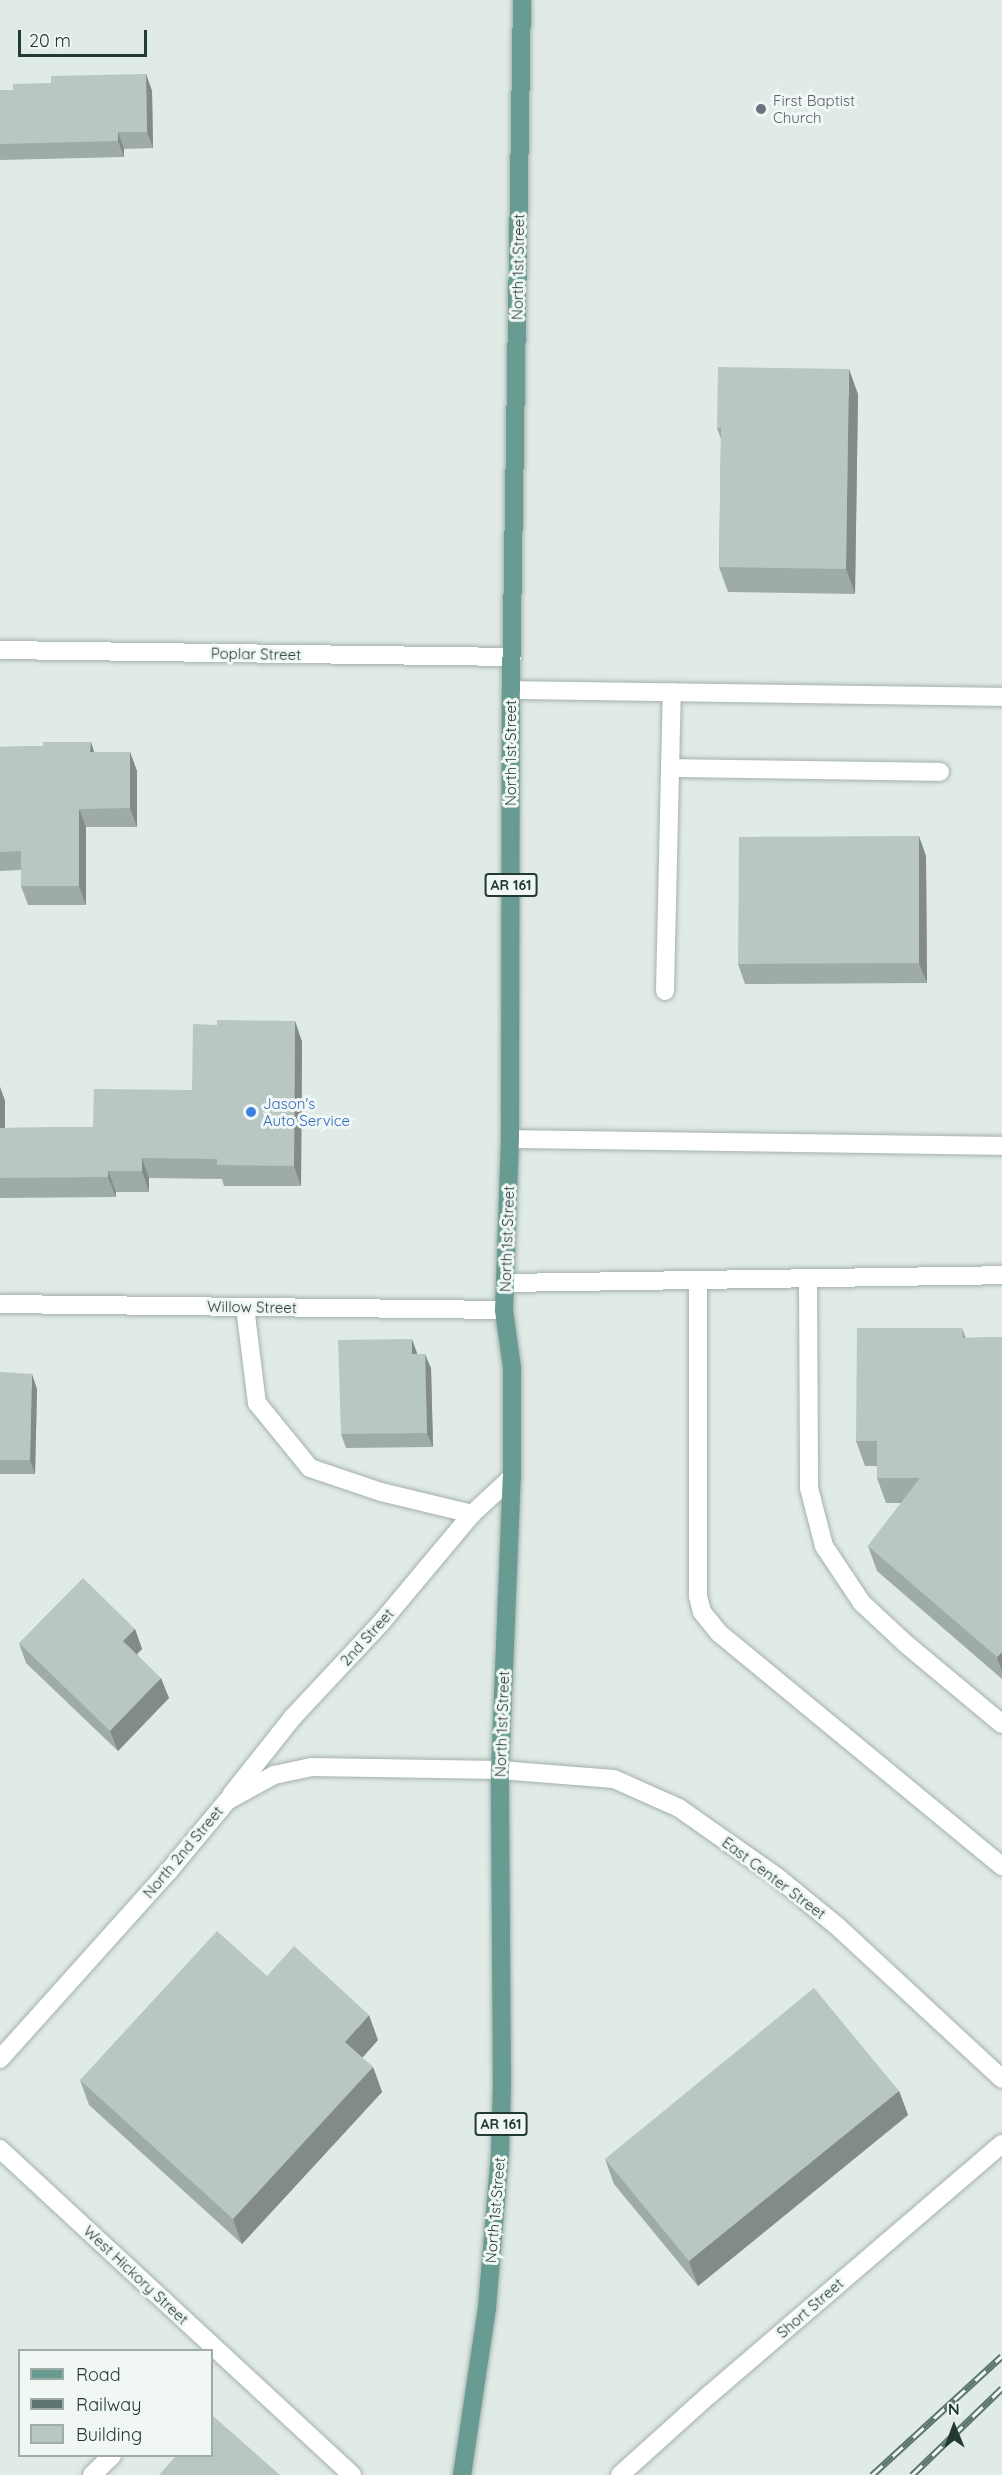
<!DOCTYPE html>
<html>
<head>
<meta charset="utf-8">
<style>
	body { margin:0 }
	#map { position:relative; width:1002px; height:2475px; overflow:hidden; background:#e0eae6; font-family:Quicksand,sans-serif }
	div>[style] { position:absolute }
	.roads { filter:drop-shadow(0 0 2px #a3b1ad) drop-shadow(0 0 2px #a3b1ad) }
	.service>* { height:18px; margin:-9px; padding:0 9px; transform-origin:9px; border-radius:9px; background:#fff }
	.minor>* { height:18px; margin:-9px; padding:0 9px; transform-origin:9px; border-radius:9px; background:#fff }
	.primary>* { height:18px; margin:-9px; padding:0 9px; transform-origin:9px; border-radius:9px; background:#689c92 }
	.rail>* { height:7px; margin-top:-3.5px; transform-origin:0; background:repeating-linear-gradient(90deg,#f0f7f4 0 14px,#5c7570 0 28px); box-sizing:border-box; border-block:2px solid #5c7570 }
	.wall>* { inset:0; background:#9faba7 }
	.shaded-wall>* { inset:0; background:#828b88 }
	.building>* { inset:0; background:#b9c7c2 }
	.dots>* { width:16px; height:16px; translate:-50% -50%; box-sizing:border-box; border:3px solid #f0f7f4; border-radius:50% }
	span { translate:-50% -50%; white-space:nowrap; text-align:center; line-height:1.15; -webkit-text-stroke:6px #f0f7f4; paint-order:stroke }
	.shield-label span { padding:2px 4px; background:#f0f7f4; border:2px solid; border-radius:4px; -webkit-text-stroke-width:0 }
	.shield-label { font-size:14px; color:#223934; font-weight:700 }
	.worship-label { font-size:15px; color:#5b616d }
	.left { translate:0 -50%; text-align:left }
	.street-label { font-size:15px; color:#223934 }
	.shop-label { font-size:15px; color:#366cbe }
	.legend { position:absolute; left:18px; top:2349px; width:195px; height:108px; box-sizing:border-box; background:#f0f7f4; border:2px solid #9eaba7; margin:0; padding:8px 10px; list-style:none; font-size:18px; color:#223934 }
	.legend li { display:flex; align-items:center; gap:12px; height:30px }
	.legend b { width:30px; border:2px solid #9eaba7 }
	.north { position:absolute; left:924px; top:2397px; width:60px; height:60px; -webkit-text-stroke:4px #f0f7f4; paint-order:stroke; rotate:359deg; font-size:16px; font-weight:700; line-height:24px; text-align:center; color:#223934 }
	.north::after { content:''; display:block; margin:auto; width:21px; height:27px; background:#223934; clip-path:polygon(50% 0,100% 100%,50% 72%,0 100%) }
	.scale { position:absolute; left:18px; top:30px; width:129px; height:27px; box-sizing:border-box; border:3px solid #223934; border-top:0; padding-left:8px; font-size:18px; line-height:21px; white-space:nowrap; color:#223934; -webkit-text-stroke:4px #f0f7f4; paint-order:stroke }
</style>
</head>
<body>
<div id="map">
	<div class="roads">
		<div class="service">
			<i style="left:511px;top:690px;width:491px;rotate:0.8deg"></i>
			<i style="left:670px;top:768px;width:270px;rotate:0.8deg"></i>
			<i style="left:665px;top:991px;width:299px;rotate:-88.7deg"></i>
			<i style="left:510px;top:1139px;width:492px;rotate:0.8deg"></i>
			<i style="left:808px;top:1279px;width:209px;rotate:89.7deg"></i>
			<i style="left:809px;top:1488px;width:60px;rotate:75.5deg"></i>
			<i style="left:824px;top:1546px;width:69px;rotate:56.3deg"></i>
			<i style="left:862px;top:1603px;width:60px;rotate:43deg"></i>
			<i style="left:906px;top:1644px;width:125px;rotate:39.8deg"></i>
			<i style="left:698px;top:1280px;width:316px;rotate:90deg"></i>
			<i style="left:698px;top:1596px;width:16px;rotate:76deg"></i>
			<i style="left:702px;top:1612px;width:27px;rotate:51deg"></i>
			<i style="left:719px;top:1633px;width:367px;rotate:39.5deg"></i>
			<i style="left:505px;top:1283px;width:497px;rotate:-0.9deg"></i>
			<i style="left:245px;top:1307px;width:97px;rotate:82.9deg"></i>
			<i style="left:257px;top:1403px;width:84px;rotate:50.8deg"></i>
			<i style="left:310px;top:1468px;width:75px;rotate:18.7deg"></i>
			<i style="left:381px;top:1492px;width:94px;rotate:13.6deg"></i>
			<i style="left:92px;top:2475px;width:28px;rotate:-44deg"></i>
		</div>
		<div class="minor">
			<i style="left:0;top:650px;width:512px;rotate:0.78deg"></i>
			<i style="left:0;top:1304px;width:504px;rotate:0.68deg"></i>
			<i style="left:231px;top:1795px;width:100px;rotate:-51.5deg"></i>
			<i style="left:293px;top:1717px;width:127px;rotate:-46.9deg"></i>
			<i style="left:380px;top:1624px;width:143px;rotate:-50.1deg"></i>
			<i style="left:472px;top:1514px;width:54px;rotate:-42.8deg"></i>
			<i style="left:0;top:2059px;width:251px;rotate:-48.1deg"></i>
			<i style="left:168px;top:1872px;width:92px;rotate:-50.3deg"></i>
			<i style="left:227px;top:1801px;width:54px;rotate:-29deg"></i>
			<i style="left:274px;top:1775px;width:38px;rotate:-12deg"></i>
			<i style="left:311px;top:1767px;width:189px;rotate:0.9deg"></i>
			<i style="left:500px;top:1770px;width:114px;rotate:4.5deg"></i>
			<i style="left:614px;top:1779px;width:71px;rotate:24deg"></i>
			<i style="left:679px;top:1808px;width:120px;rotate:35.1deg"></i>
			<i style="left:777px;top:1877px;width:77px;rotate:39.2deg"></i>
			<i style="left:837px;top:1926px;width:225px;rotate:42.8deg"></i>
			<i style="left:0;top:2149px;width:480px;rotate:42.8deg"></i>
			<i style="left:620px;top:2475px;width:120px;rotate:-42deg"></i>
			<i style="left:709px;top:2395px;width:386px;rotate:-40.6deg"></i>
		</div>
		<div class="primary">
			<i style="left:462px;top:2475px;width:169px;rotate:-81.5deg"></i>
			<i style="left:487px;top:2308px;width:156px;rotate:-85.2deg"></i>
			<i style="left:500px;top:2153px;width:66px;rotate:-88.3deg"></i>
			<i style="left:502px;top:2087px;width:317px;rotate:-90.4deg"></i>
			<i style="left:500px;top:1770px;width:293px;rotate:-87.7deg"></i>
			<i style="left:512px;top:1477px;width:109px;rotate:-90deg"></i>
			<i style="left:512px;top:1368px;width:59px;rotate:-97.9deg"></i>
			<i style="left:504px;top:1310px;width:171px;rotate:-88deg"></i>
			<i style="left:510px;top:1139px;width:449px;rotate:-89.9deg"></i>
			<i style="left:511px;top:690px;width:690px;rotate:-89.09deg"></i>
		</div>
	</div>
	<div class="rail">
		<i style="left:872px;top:2475px;width:176px;rotate:-42.5deg"></i>
		<i style="left:912px;top:2475px;width:125px;rotate:-44deg"></i>
	</div>
	<div class="wall">
		<i style="clip-path:polygon(146px 74px,152px 91px,153px 148px,124px 149px,124px 157px,0 160px,0 90px,13px 90px,51px 83px)"></i>
		<i style="clip-path:polygon(858px 394px,855px 594px,728px 592px,719px 567px,721px 439px,717px 428px)"></i>
		<i style="clip-path:polygon(91px 742px,94px 752px,130px 752px,137px 771px,137px 827px,86px 827px,86px 905px,28px 905px,21px 886px,21px 870px,0 871px,0 747px,43px 746px)"></i>
		<i style="clip-path:polygon(926px 856px,927px 983px,745px 984px,738px 964px)"></i>
		<i style="clip-path:polygon(295px 1021px,302px 1042px,301px 1186px,224px 1186px,222px 1179px,149px 1178px,149px 1192px,116px 1192px,116px 1197px,0 1198px,0 1087px,5px 1101px,5px 1128px,93px 1127px,192px 1090px,217px 1025px)"></i>
		<i style="clip-path:polygon(962px 1328px,966px 1338px,1002px 1337px,1002px 1679px,877px 1571px,868px 1546px,901px 1503px,886px 1503px,877px 1478px,877px 1466px,865px 1466px,856px 1441px)"></i>
		<i style="clip-path:polygon(417px 1354px,431px 1368px,433px 1447px,346px 1448px,341px 1434px)"></i>
		<i style="clip-path:polygon(0 1372px,37px 1389px,35px 1474px,0 1474px)"></i>
		<i style="clip-path:polygon(135px 1629px,142px 1649px,137px 1654px,169px 1698px,118px 1751px,26px 1663px,19px 1643px)"></i>
		<i style="clip-path:polygon(267px 1976px,378px 2040px,362px 2058px,373px 2067px,382px 2092px,242px 2244px,89px 2105px,80px 2080px)"></i>
		<i style="clip-path:polygon(899px 2091px,908px 2115px,698px 2286px,614px 2184px,605px 2159px)"></i>
	</div>
	<div class="shaded-wall">
		<i style="clip-path:polygon(146px 74px,152px 91px,153px 148px,147px 132px)"></i>
		<i style="clip-path:polygon(118px 132px,124px 149px,124px 157px,118px 141px)"></i>
		<i style="clip-path:polygon(849px 369px,858px 394px,855px 594px,846px 569px)"></i>
		<i style="clip-path:polygon(91px 742px,97px 761px,90px 752px)"></i>
		<i style="clip-path:polygon(130px 752px,137px 771px,137px 827px,130px 808px)"></i>
		<i style="clip-path:polygon(79px 809px,86px 827px,86px 905px,79px 886px)"></i>
		<i style="clip-path:polygon(919px 836px,926px 856px,927px 983px,919px 963px)"></i>
		<i style="clip-path:polygon(295px 1021px,302px 1042px,301px 1186px,294px 1166px)"></i>
		<i style="clip-path:polygon(0 1087px,5px 1101px,5px 1148px,0 1134px)"></i>
		<i style="clip-path:polygon(142px 1158px,149px 1178px,149px 1192px,142px 1171px)"></i>
		<i style="clip-path:polygon(108px 1171px,116px 1192px,116px 1197px,108px 1177px)"></i>
		<i style="clip-path:polygon(412px 1339px,417px 1353px,418px 1368px,412px 1354px)"></i>
		<i style="clip-path:polygon(425px 1354px,431px 1368px,433px 1447px,427px 1433px)"></i>
		<i style="clip-path:polygon(32px 1374px,37px 1389px,35px 1474px,30px 1460px)"></i>
		<i style="clip-path:polygon(135px 1629px,142px 1649px,130px 1661px,123px 1641px)"></i>
		<i style="clip-path:polygon(1002px 1652px,1002px 1671px,997px 1657px)"></i>
		<i style="clip-path:polygon(161px 1678px,169px 1698px,118px 1751px,110px 1731px)"></i>
		<i style="clip-path:polygon(369px 2015px,378px 2040px,354px 2067px,345px 2042px)"></i>
		<i style="clip-path:polygon(373px 2067px,382px 2092px,242px 2244px,233px 2219px)"></i>
		<i style="clip-path:polygon(899px 2091px,908px 2115px,698px 2286px,689px 2261px)"></i>
	</div>
	<div class="building">
		<i style="clip-path:polygon(146px 74px,147px 132px,118px 132px,118px 141px,0 144px,0 90px,13px 90px,13px 84px,51px 83px,51px 76px)"></i>
		<i style="clip-path:polygon(718px 367px,849px 369px,846px 569px,719px 567px,721px 428px,717px 428px)"></i>
		<i style="clip-path:polygon(43px 742px,91px 742px,90px 752px,130px 752px,130px 808px,79px 809px,79px 886px,21px 886px,21px 851px,0 852px,0 747px,43px 746px)"></i>
		<i style="clip-path:polygon(919px 836px,919px 963px,738px 964px,739px 837px)"></i>
		<i style="clip-path:polygon(217px 1020px,295px 1021px,294px 1166px,217px 1165px,217px 1159px,142px 1158px,142px 1171px,108px 1171px,108px 1177px,0 1178px,0 1128px,93px 1127px,94px 1089px,192px 1090px,193px 1024px,217px 1025px)"></i>
		<i style="clip-path:polygon(857px 1328px,962px 1328px,963px 1338px,1002px 1337px,1002px 1652px,997px 1657px,868px 1546px,920px 1478px,877px 1478px,877px 1441px,856px 1441px)"></i>
		<i style="clip-path:polygon(412px 1339px,412px 1354px,425px 1354px,427px 1433px,341px 1434px,338px 1340px)"></i>
		<i style="clip-path:polygon(0 1372px,32px 1374px,30px 1460px,0 1460px)"></i>
		<i style="clip-path:polygon(83px 1578px,135px 1629px,123px 1641px,161px 1678px,110px 1731px,19px 1643px)"></i>
		<i style="clip-path:polygon(217px 1931px,267px 1976px,294px 1946px,369px 2015px,345px 2042px,373px 2067px,233px 2219px,80px 2080px)"></i>
		<i style="clip-path:polygon(814px 1988px,899px 2091px,689px 2261px,605px 2159px)"></i>
		<i style="clip-path:polygon(212px 2415px,280px 2475px,159px 2475px,176px 2456px,212px 2456px)"></i>
	</div>
	<div class="dots">
		<i style="left:761px;top:109px;background:#6b7280"></i>
		<i style="left:251px;top:1112px;background:#3f7fe0"></i>
	</div>
	<div class="shield-label">
		<span style="left:511px;top:885px">AR 161</span>
		<span style="left:501px;top:2124px">AR 161</span>
	</div>
	<div class="worship-label">
		<span class="left" style="left:773px;top:109px">First Baptist<br>Church</span>
	</div>
	<div class="street-label">
		<span style="left:518px;top:267px;rotate:-89deg">North 1st Street</span>
		<span style="left:256px;top:654px;rotate:1deg">Poplar Street</span>
		<span style="left:511px;top:753px;rotate:-90deg">North 1st Street</span>
		<span style="left:507px;top:1239px;rotate:-88deg">North 1st Street</span>
		<span style="left:252px;top:1307px;rotate:1deg">Willow Street</span>
		<span style="left:367px;top:1637px;rotate:-48deg">2nd Street</span>
		<span style="left:502px;top:1724px;rotate:-88deg">North 1st Street</span>
		<span style="left:183px;top:1852px;rotate:-50deg">North 2nd Street</span>
		<span style="left:774px;top:1878px;rotate:37deg">East Center Street</span>
		<span style="left:495px;top:2210px;rotate:-85deg">North 1st Street</span>
		<span style="left:136px;top:2275px;rotate:43deg">West Hickory Street</span>
		<span style="left:810px;top:2308px;rotate:-41deg">Short Street</span>
	</div>
	<div class="shop-label">
		<span class="left" style="left:263px;top:1112px">Jason's<br>Auto Service</span>
	</div>
	<ul class="legend">
	<li><b style="height:8px;background:#689c92"></b>Road</li>
	<li><b style="height:8px;background:#5c7570"></b>Railway</li>
	<li><b style="height:16px;background:#b9c7c2"></b>Building</li>
	</ul>
	<div class="north">N</div>
	<div class="scale">20 m</div>
</div>
</body>
</html>
